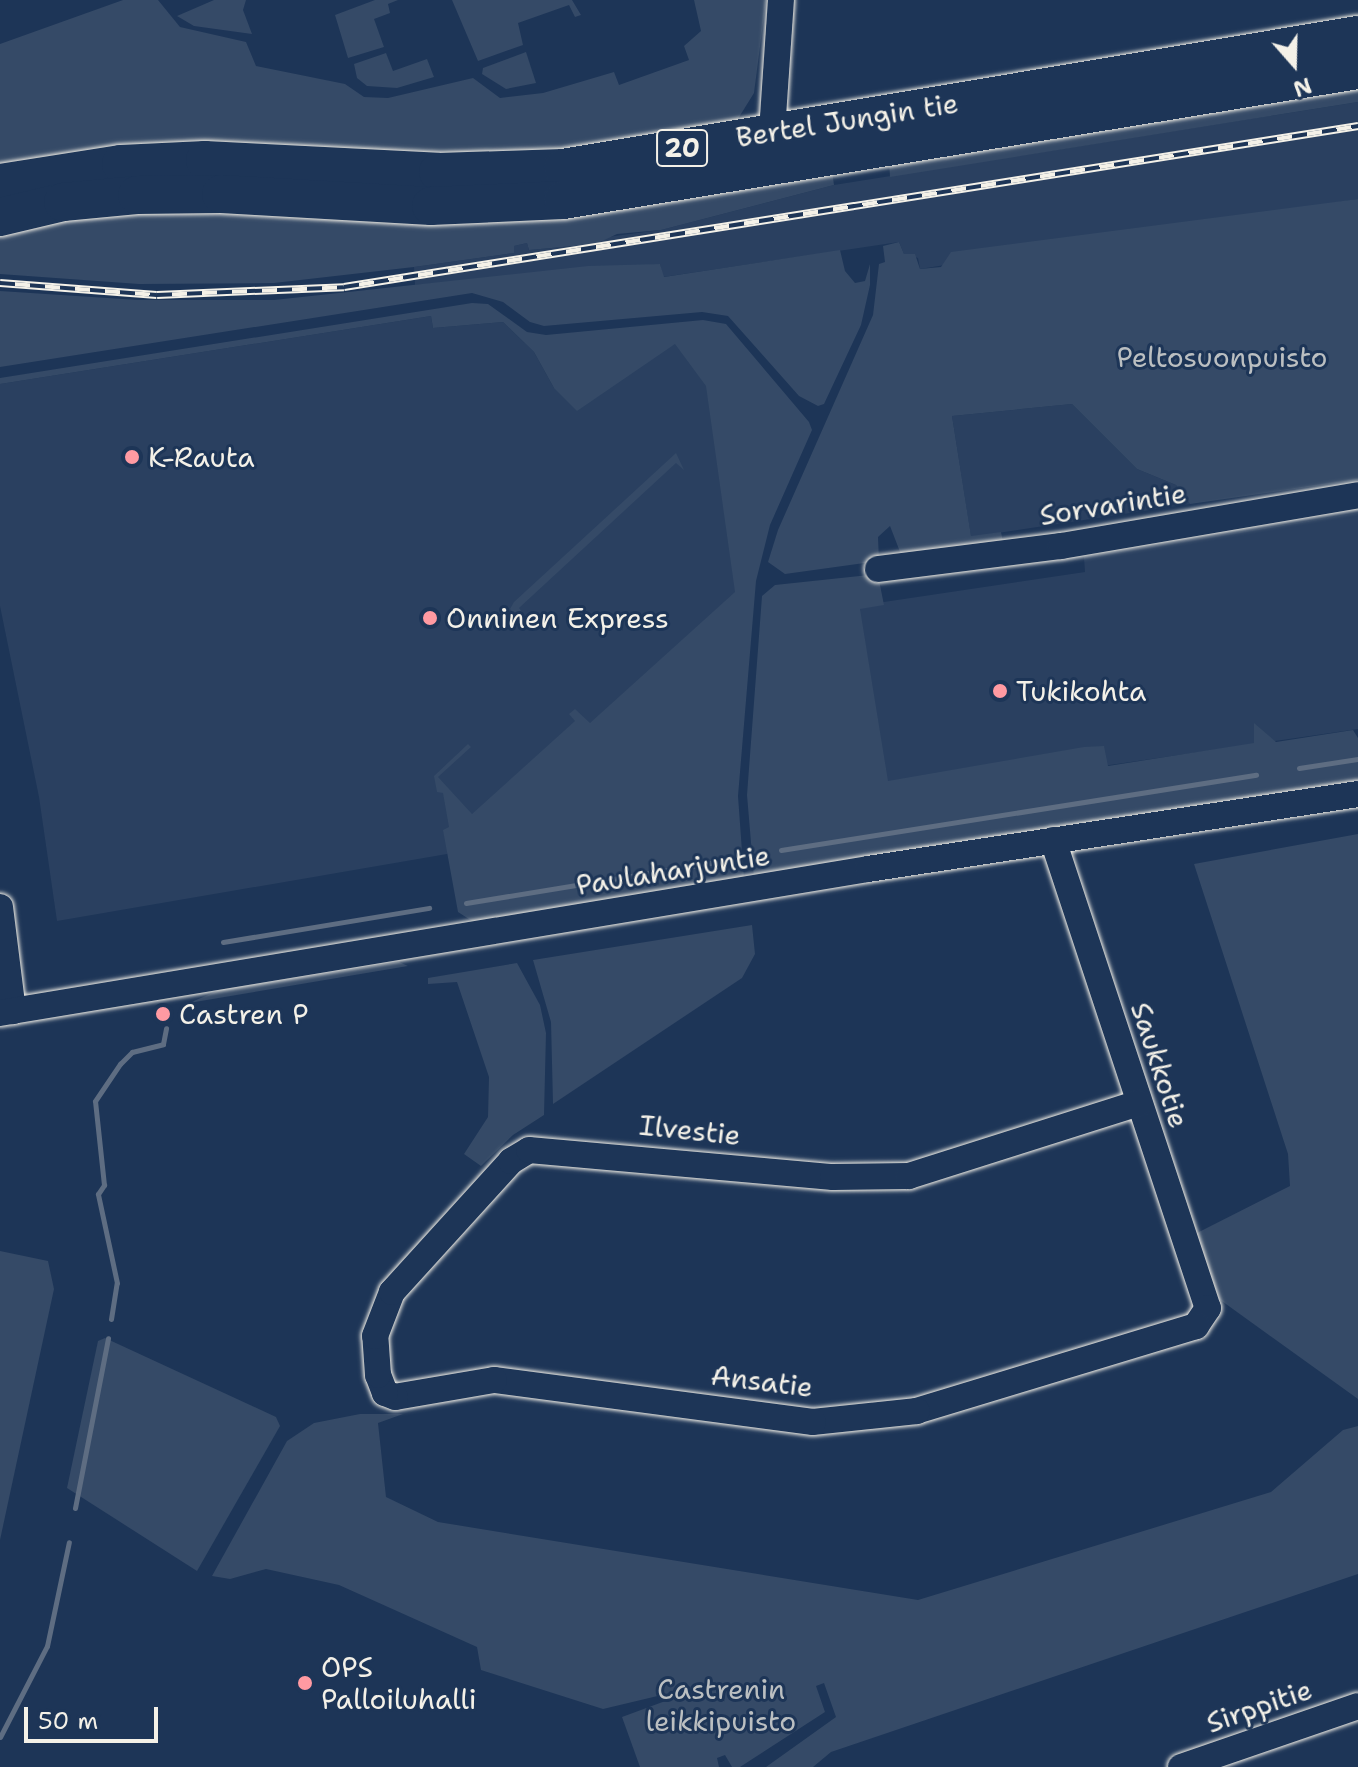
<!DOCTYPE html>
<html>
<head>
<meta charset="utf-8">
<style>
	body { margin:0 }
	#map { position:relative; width:1358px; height:1767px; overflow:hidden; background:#1d3557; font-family:"Shantell Sans",sans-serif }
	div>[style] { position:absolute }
	.built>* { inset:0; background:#2a4060 }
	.green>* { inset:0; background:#354a67 }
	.stream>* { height:5px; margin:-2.5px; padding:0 2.5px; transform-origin:2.5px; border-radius:2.5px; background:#5e6d82 }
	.roads { filter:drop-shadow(0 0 2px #f4f1e8) drop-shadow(0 0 2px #f4f1e8) }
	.minor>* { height:26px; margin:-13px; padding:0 13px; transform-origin:13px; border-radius:13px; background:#1d3557 }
	.highway>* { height:38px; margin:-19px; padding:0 19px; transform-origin:19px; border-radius:19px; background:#1d3557 }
	.rail>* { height:8px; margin-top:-4px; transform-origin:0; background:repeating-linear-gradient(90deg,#1d3557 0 15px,#f4f1e8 0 30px); box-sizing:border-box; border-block:2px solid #f4f1e8 }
	.dots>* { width:22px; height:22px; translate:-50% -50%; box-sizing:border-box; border:4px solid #1d3557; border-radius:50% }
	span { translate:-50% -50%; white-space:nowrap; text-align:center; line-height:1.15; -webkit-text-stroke:6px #1d3557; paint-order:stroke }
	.shield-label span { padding:2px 6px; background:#1d3557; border:2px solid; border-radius:6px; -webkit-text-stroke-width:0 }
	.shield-label { font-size:26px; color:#f4f1e8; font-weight:700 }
	.street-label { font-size:28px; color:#f4f1e8 }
	.park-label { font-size:28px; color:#bbbfc1 }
	.poi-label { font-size:28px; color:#f4f1e8 }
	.left { translate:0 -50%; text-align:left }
	.north { position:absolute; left:1254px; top:24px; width:80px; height:80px; -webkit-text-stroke:6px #1d3557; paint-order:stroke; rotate:160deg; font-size:22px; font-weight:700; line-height:32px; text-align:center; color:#f4f1e8 }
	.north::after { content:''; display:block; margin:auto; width:28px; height:36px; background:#f4f1e8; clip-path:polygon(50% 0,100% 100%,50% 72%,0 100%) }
	.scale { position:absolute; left:24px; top:1707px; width:134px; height:36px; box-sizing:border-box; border:4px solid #f4f1e8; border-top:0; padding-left:10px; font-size:24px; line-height:28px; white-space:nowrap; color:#f4f1e8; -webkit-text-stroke:6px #1d3557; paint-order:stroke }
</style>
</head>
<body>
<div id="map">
	<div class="built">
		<i style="clip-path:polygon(1358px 102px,1358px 199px,920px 269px,918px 258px,904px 254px,899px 242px,663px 277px,660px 264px,415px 285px,414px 267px,514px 253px,514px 246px,527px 243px,529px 250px,596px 244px,607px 237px,661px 230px,834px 185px)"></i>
		<i style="clip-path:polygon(431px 316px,433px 328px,503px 322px,534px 352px,554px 388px,661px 351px,705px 328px,746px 586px,447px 854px,57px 921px,39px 797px,0 606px,0 384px)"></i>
		<i style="clip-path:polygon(1072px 404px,1137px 469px,1176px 485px,1190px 504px,971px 537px,952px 416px)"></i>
		<i style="clip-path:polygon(1358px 513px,1358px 729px,1103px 766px,886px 783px,857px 606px,1085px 572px,1084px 557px)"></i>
	</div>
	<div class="green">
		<i style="clip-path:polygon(123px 0,158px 0,180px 27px,246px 42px,256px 66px,345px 84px,364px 97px,388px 98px,473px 78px,500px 98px,543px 93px,614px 72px,619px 85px,689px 60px,684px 46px,701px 31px,694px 0,766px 0,754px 93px,736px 122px,555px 158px,0 173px,0 44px)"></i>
		<i style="clip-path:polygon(214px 0,246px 0,243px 10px,252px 34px,194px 26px,177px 16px)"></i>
		<i style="clip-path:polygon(375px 0,398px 0,388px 4px,390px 13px,374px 19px,384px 47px,348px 58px,335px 15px)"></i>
		<i style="clip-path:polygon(452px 0,572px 0,581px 15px,575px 17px,569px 5px,518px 23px,523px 45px,478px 61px)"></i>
		<i style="clip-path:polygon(526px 52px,536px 83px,506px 89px,482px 74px,483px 68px)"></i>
		<i style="clip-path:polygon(386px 53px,393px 71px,427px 59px,434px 77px,397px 88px,367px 86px,357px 78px,354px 64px)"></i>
		<i style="clip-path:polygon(1358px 83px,1358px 102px,890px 177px,889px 161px)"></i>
		<i style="clip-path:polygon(832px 171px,834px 185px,661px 230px,617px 234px,596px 244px,529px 250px,527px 243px,514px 246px,514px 253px,414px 267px,274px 283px,139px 284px,0 274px,0 231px,139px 207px)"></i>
		<i style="clip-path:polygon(1358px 199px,1358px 480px,1190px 504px,1176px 485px,1137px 469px,1072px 404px,952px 416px,971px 536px,1001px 532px,1003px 542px,902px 557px,890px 526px,878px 537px,879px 561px,785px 574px,768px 562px,778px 530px,873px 315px,879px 264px,885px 262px,883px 246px,899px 242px,904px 254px,915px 254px,920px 269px,941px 267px,951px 252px)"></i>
		<i style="clip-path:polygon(840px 250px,845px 271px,855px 283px,865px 281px,870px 264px,870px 285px,861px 325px,824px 404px,818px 406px,799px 396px,728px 316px,702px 312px,544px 326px,530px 322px,503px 302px,472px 293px,0 367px,0 291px,138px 300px,274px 300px,588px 266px,660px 264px,664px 277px)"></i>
		<i style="clip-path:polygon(472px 303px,488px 304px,527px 332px,546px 335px,703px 320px,726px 324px,809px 422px,812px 430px,770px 525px,756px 581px,738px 796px,744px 879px,475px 923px,458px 912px,443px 830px,449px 827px,443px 793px,437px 792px,434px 776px,468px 744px,471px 747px,438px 777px,472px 814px,575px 721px,569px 714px,575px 709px,590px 723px,735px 592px,706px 386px,675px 344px,577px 411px,554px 388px,534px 352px,503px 322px,433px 328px,431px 316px,0 384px,0 378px)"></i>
		<i style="clip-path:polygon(676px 453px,684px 470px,676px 463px,519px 608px,527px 618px,520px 621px,510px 609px,514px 602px)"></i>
		<i style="clip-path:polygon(869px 575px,879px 580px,884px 605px,860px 609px,888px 781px,1084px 747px,1104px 746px,1108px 766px,1254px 743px,1254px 723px,1276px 742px,1353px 730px,1358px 738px,1358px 780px,754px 878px,747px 795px,762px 596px,775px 585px)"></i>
		<i style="clip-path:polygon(1358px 834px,1358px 1399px,1219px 1299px,1195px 1234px,1290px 1186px,1288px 1154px,1194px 864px)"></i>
		<i style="clip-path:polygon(752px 925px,755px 954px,742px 978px,553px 1104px,551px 1022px,533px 960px)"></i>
		<i style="clip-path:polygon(399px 962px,408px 966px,189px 1003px,220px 990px)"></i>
		<i style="clip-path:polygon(517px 963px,540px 1005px,546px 1033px,544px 1115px,513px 1135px,481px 1166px,464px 1154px,488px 1117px,489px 1077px,457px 982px,428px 984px,428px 978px)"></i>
		<i style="clip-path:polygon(0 1251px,48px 1261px,54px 1289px,0 1540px)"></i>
		<i style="clip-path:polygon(105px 1338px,276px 1417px,280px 1426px,197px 1571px,67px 1488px,98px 1341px)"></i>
		<i style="clip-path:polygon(360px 1414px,403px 1414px,378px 1423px,386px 1497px,438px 1522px,918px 1600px,1271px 1492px,1343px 1430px,1358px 1426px,1358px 1574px,831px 1752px,813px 1767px,766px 1767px,836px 1717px,824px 1683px,816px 1686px,825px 1712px,740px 1767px,732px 1767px,725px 1755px,717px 1758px,719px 1767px,640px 1767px,622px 1717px,668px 1700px,666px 1694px,603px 1709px,481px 1670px,477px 1647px,339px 1585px,266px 1569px,230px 1579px,212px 1576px,287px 1441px,314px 1423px)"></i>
	</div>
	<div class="stream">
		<i style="left:1299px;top:768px;width:60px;rotate:-8.7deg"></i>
		<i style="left:781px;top:850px;width:481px;rotate:-9deg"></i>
		<i style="left:466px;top:903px;width:266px;rotate:-9.3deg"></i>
		<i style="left:223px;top:942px;width:209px;rotate:-9.4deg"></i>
		<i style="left:111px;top:1319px;width:36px;rotate:-81deg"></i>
		<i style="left:117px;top:1283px;width:91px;rotate:-102.1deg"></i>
		<i style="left:98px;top:1194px;width:11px;rotate:-56deg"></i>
		<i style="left:104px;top:1185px;width:84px;rotate:-96.1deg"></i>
		<i style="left:95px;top:1101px;width:45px;rotate:-56deg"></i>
		<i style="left:120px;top:1064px;width:17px;rotate:-45deg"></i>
		<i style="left:132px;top:1052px;width:32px;rotate:-14deg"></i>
		<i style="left:163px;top:1044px;width:16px;rotate:-79deg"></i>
		<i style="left:75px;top:1508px;width:173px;rotate:-79deg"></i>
		<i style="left:0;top:1737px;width:102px;rotate:-62.7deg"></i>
		<i style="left:47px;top:1646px;width:106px;rotate:-78.1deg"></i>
	</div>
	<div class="roads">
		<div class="minor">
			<i style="left:771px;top:146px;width:146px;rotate:-86.1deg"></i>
			<i style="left:878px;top:569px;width:184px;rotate:-7.2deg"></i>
			<i style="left:1061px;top:546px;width:301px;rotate:-9.7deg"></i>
			<i style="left:1053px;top:840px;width:493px;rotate:71.7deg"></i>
			<i style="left:1208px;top:1308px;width:22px;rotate:124deg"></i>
			<i style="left:1196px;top:1326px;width:292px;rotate:163.1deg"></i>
			<i style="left:917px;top:1411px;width:105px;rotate:174deg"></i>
			<i style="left:813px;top:1422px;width:322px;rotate:-172.5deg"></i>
			<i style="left:494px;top:1380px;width:100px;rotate:170.3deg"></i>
			<i style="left:395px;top:1397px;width:11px;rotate:-158deg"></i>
			<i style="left:385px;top:1393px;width:19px;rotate:-111deg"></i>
			<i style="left:378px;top:1375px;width:39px;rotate:-94deg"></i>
			<i style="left:375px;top:1336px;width:47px;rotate:-68.9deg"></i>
			<i style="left:392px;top:1292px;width:177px;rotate:-47.7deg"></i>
			<i style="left:511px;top:1161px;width:21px;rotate:-31deg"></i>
			<i style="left:529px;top:1150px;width:305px;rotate:5.1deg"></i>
			<i style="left:833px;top:1177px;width:76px;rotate:-0.8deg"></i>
			<i style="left:909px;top:1176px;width:241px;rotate:-17.6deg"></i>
			<i style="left:0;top:907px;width:105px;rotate:82.9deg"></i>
			<i style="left:0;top:1013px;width:880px;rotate:-9.42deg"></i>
			<i style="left:868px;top:869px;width:496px;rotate:-8.7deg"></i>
			<i style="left:1181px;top:1767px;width:187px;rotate:-19deg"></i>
		</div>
		<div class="highway">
			<i style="left:0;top:183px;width:122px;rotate:-8.9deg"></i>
			<i style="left:121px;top:164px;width:84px;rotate:-2.7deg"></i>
			<i style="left:205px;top:160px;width:233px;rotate:2.9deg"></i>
			<i style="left:438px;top:172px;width:125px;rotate:-1.8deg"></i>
			<i style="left:563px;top:168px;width:806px;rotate:-9.5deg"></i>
			<i style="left:0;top:217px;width:65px;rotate:-13.4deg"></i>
			<i style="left:63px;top:202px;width:74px;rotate:-5.4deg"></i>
			<i style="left:137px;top:195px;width:84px;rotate:-0.7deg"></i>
			<i style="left:221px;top:194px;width:210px;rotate:3.3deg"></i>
			<i style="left:431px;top:206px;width:132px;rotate:-2.6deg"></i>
			<i style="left:563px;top:200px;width:806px;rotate:-9.29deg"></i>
		</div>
	</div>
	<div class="rail">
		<i style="left:0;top:283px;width:157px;rotate:4.4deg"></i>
		<i style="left:157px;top:295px;width:187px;rotate:-2.4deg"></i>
		<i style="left:344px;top:287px;width:1027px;rotate:-9.02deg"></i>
	</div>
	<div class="dots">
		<i style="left:132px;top:457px;background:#ff9aa2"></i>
		<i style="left:430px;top:618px;background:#ff9aa2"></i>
		<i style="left:1000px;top:691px;background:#ff9aa2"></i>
		<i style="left:163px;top:1014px;background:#ff9aa2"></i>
		<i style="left:305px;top:1683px;background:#ff9aa2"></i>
	</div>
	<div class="shield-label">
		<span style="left:682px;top:148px">20</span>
	</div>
	<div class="street-label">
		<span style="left:847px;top:120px;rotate:-9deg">Bertel Jungin tie</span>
		<span style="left:1113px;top:504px;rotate:-9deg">Sorvarintie</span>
		<span style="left:673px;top:870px;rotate:-9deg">Paulaharjuntie</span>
		<span style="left:1160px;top:1065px;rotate:72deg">Saukkotie</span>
		<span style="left:690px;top:1130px;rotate:6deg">Ilvestie</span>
		<span style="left:762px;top:1381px;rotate:7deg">Ansatie</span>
		<span style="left:1259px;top:1706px;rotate:-19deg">Sirppitie</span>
	</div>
	<div class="park-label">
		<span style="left:1222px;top:357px">Peltosuonpuisto</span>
		<span style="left:721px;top:1705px">Castrenin<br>leikkipuisto</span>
	</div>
	<div class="poi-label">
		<span class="left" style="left:148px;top:457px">K-Rauta</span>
		<span class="left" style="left:446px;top:618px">Onninen Express</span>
		<span class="left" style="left:1016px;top:691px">Tukikohta</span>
		<span class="left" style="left:179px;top:1014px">Castren P</span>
		<span class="left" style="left:321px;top:1683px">OPS<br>Palloiluhalli</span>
	</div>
	<div class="north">N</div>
	<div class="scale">50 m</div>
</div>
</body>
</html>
